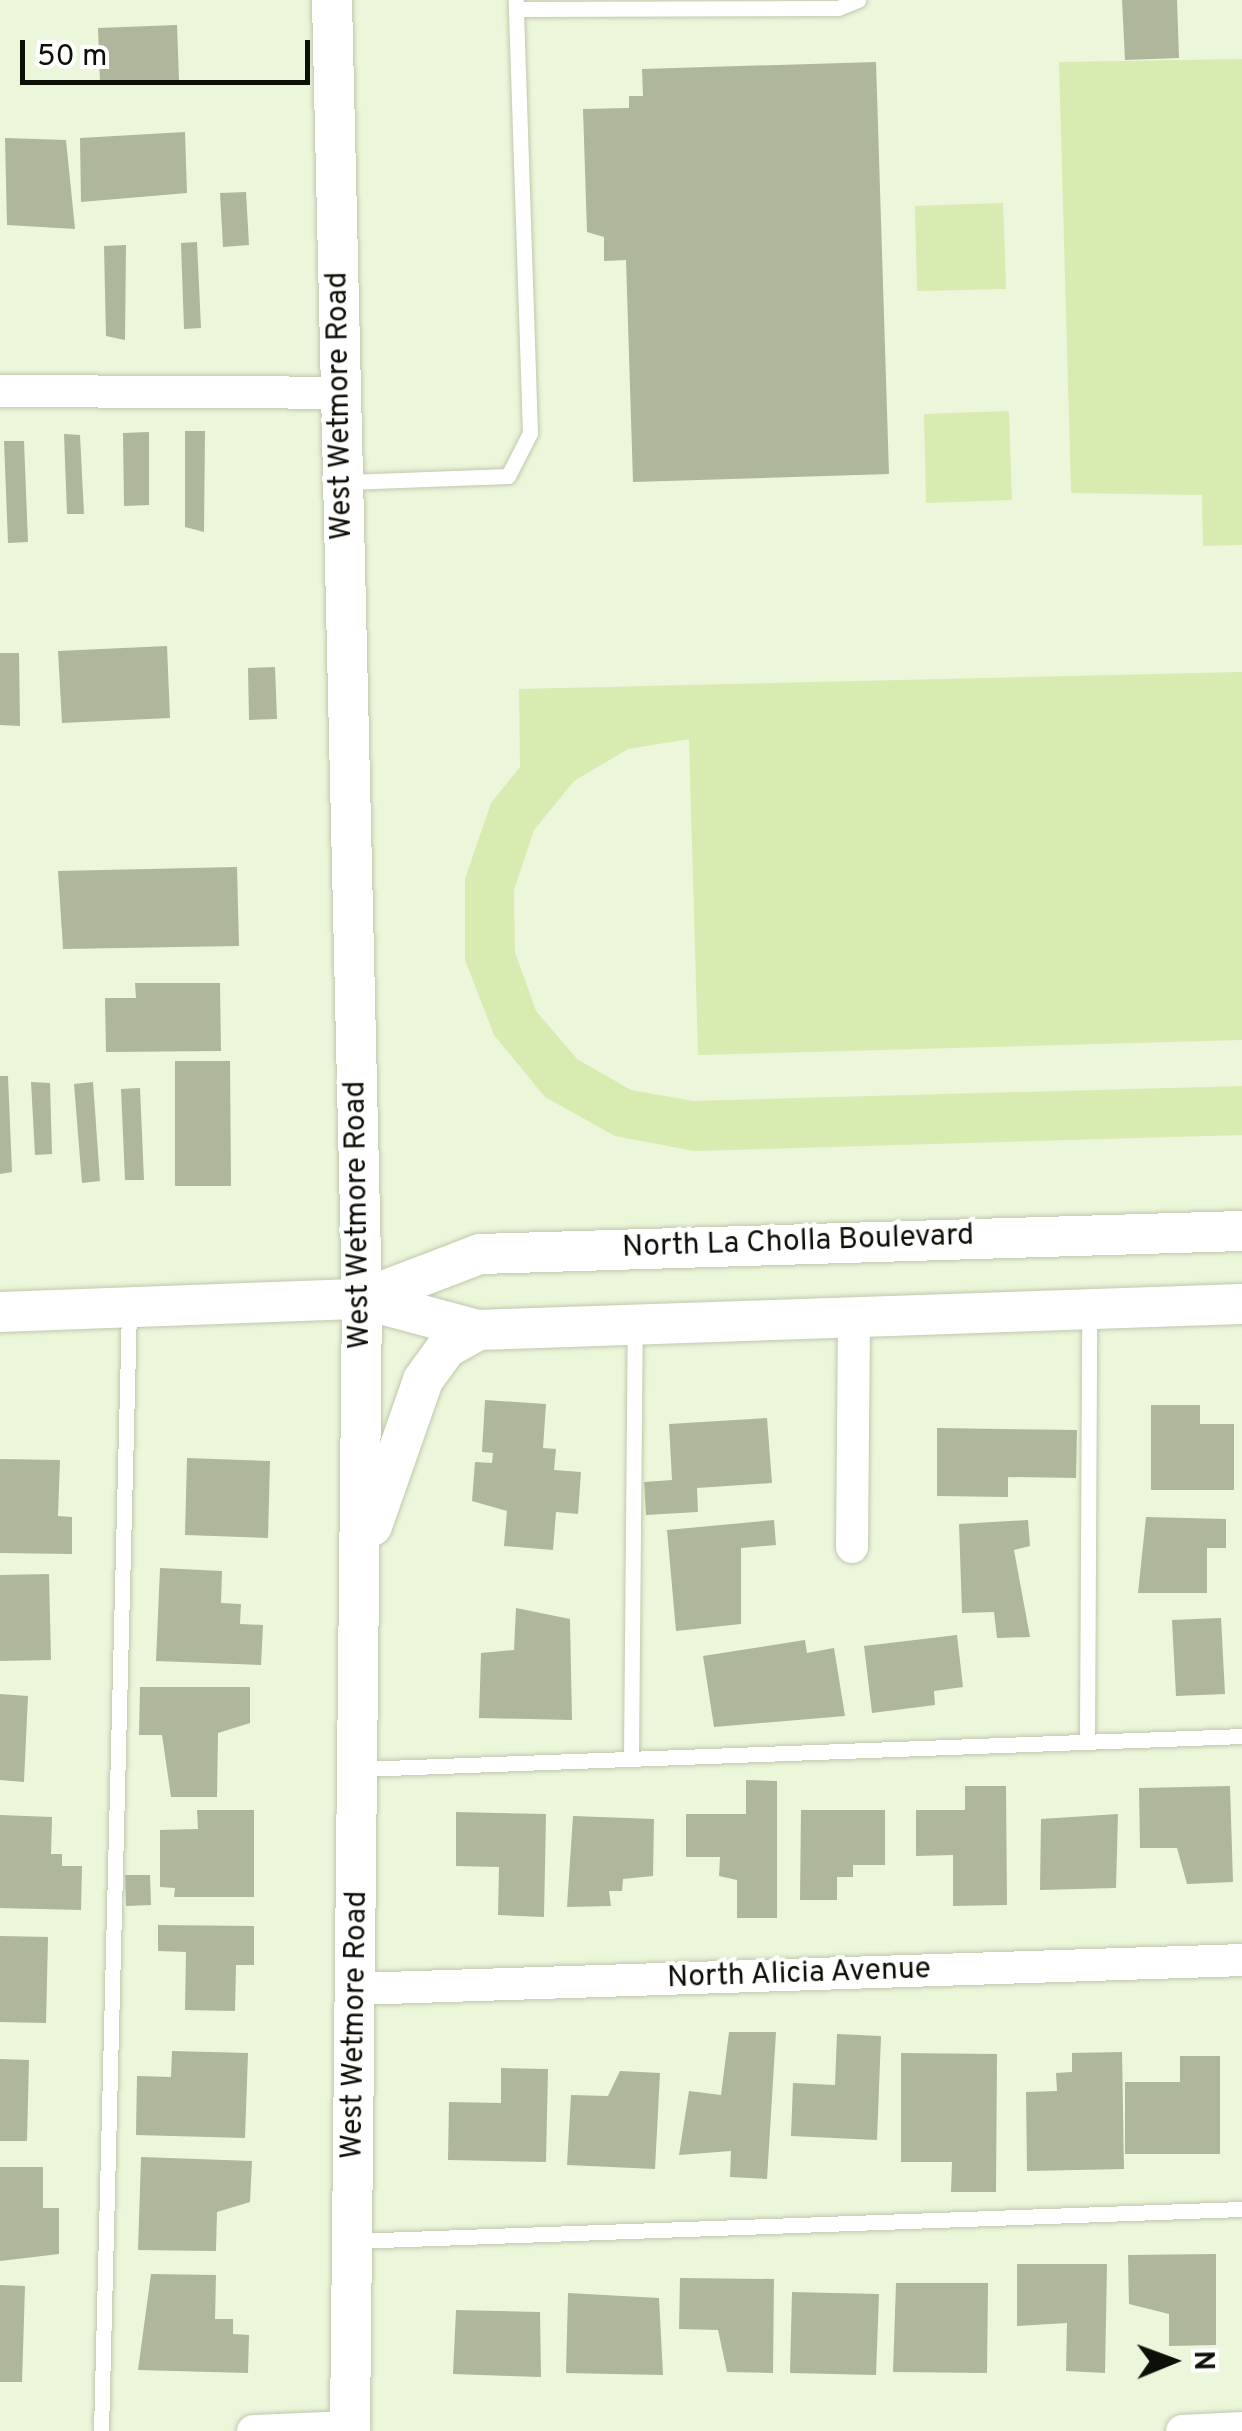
<!DOCTYPE html>
<html>
<head>
<meta charset="utf-8">
<style>
	body { margin:0 }
	#map { position:relative; width:1242px; height:2431px; overflow:hidden; background:#ecf6da; font-family:Overpass,sans-serif }
	div>[style] { position:absolute }
	.green>* { inset:0; background:#d8ebb0 }
	.building>* { inset:0; background:#aeb79c }
	.roads { filter:drop-shadow(0 0 2px #bfc8ad) drop-shadow(0 0 2px #bfc8ad) }
	.service>* { height:15px; margin:-7.5px; padding:0 7.5px; transform-origin:7.5px; border-radius:7.5px; background:#fff }
	.minor>* { height:32px; margin:-16px; padding:0 16px; transform-origin:16px; border-radius:16px; background:#fff }
	.tertiary>* { height:40px; margin:-20px; padding:0 20px; transform-origin:20px; border-radius:20px; background:#fff }
	span { translate:-50% -50%; white-space:nowrap; text-align:center; line-height:1.15; -webkit-text-stroke:8px #fff; paint-order:stroke }
	.street-label { font-size:30px; color:#0d1007 }
	.north { position:absolute; left:1122px; top:2311px; width:100px; height:100px; -webkit-text-stroke:8px #fff; paint-order:stroke; rotate:89deg; font-size:28px; font-weight:700; line-height:40px; text-align:center; color:#0d1007 }
	.north::after { content:''; display:block; margin:auto; width:35px; height:45px; background:#0d1007; clip-path:polygon(50% 0,100% 100%,50% 72%,0 100%) }
	.scale { position:absolute; left:20px; top:40px; width:290px; height:45px; box-sizing:border-box; border:5px solid #0d1007; border-top:0; padding-left:12px; font-size:30px; line-height:35px; white-space:nowrap; color:#0d1007; -webkit-text-stroke:8px #fff; paint-order:stroke }
</style>
</head>
<body>
<div id="map">
	<div class="green">
		<i style="clip-path:polygon(1242px 59px,1242px 545px,1203px 546px,1202px 495px,1071px 493px,1059px 62px)"></i>
		<i style="clip-path:polygon(1003px 203px,1006px 289px,917px 291px,915px 206px)"></i>
		<i style="clip-path:polygon(1009px 411px,1012px 500px,926px 503px,924px 414px)"></i>
		<i style="clip-path:polygon(1242px 672px,1242px 1040px,698px 1055px,689px 739px,628px 749px,574px 781px,534px 830px,514px 890px,515px 952px,536px 1011px,577px 1059px,631px 1090px,693px 1101px,1242px 1086px,1242px 1135px,694px 1151px,615px 1136px,545px 1097px,494px 1035px,465px 960px,465px 879px,491px 803px,520px 767px,519px 689px)"></i>
	</div>
	<div class="building">
		<i style="clip-path:polygon(1122px 0,1177px 0,1179px 58px,1125px 60px)"></i>
		<i style="clip-path:polygon(177px 25px,179px 80px,100px 83px,98px 28px)"></i>
		<i style="clip-path:polygon(876px 62px,889px 474px,633px 482px,626px 260px,604px 261px,604px 237px,587px 232px,583px 109px,629px 108px,629px 96px,643px 96px,642px 69px)"></i>
		<i style="clip-path:polygon(185px 132px,187px 193px,81px 202px,80px 138px)"></i>
		<i style="clip-path:polygon(5px 138px,66px 140px,75px 229px,7px 225px)"></i>
		<i style="clip-path:polygon(246px 192px,249px 245px,223px 247px,220px 193px)"></i>
		<i style="clip-path:polygon(197px 242px,201px 328px,184px 329px,181px 243px)"></i>
		<i style="clip-path:polygon(126px 245px,125px 340px,106px 336px,104px 246px)"></i>
		<i style="clip-path:polygon(185px 431px,205px 431px,204px 532px,185px 527px)"></i>
		<i style="clip-path:polygon(149px 432px,149px 505px,124px 506px,123px 433px)"></i>
		<i style="clip-path:polygon(64px 434px,80px 435px,84px 514px,67px 514px)"></i>
		<i style="clip-path:polygon(4px 441px,24px 441px,28px 542px,8px 543px)"></i>
		<i style="clip-path:polygon(167px 646px,170px 718px,62px 723px,58px 651px)"></i>
		<i style="clip-path:polygon(0 653px,19px 653px,20px 726px,0 725px)"></i>
		<i style="clip-path:polygon(275px 667px,277px 719px,249px 720px,248px 668px)"></i>
		<i style="clip-path:polygon(237px 867px,239px 946px,63px 949px,58px 871px)"></i>
		<i style="clip-path:polygon(135px 983px,220px 983px,221px 1051px,106px 1052px,105px 998px,136px 998px)"></i>
		<i style="clip-path:polygon(175px 1061px,230px 1061px,231px 1186px,175px 1186px)"></i>
		<i style="clip-path:polygon(0 1076px,8px 1076px,12px 1172px,0 1174px)"></i>
		<i style="clip-path:polygon(31px 1082px,50px 1083px,52px 1154px,35px 1155px)"></i>
		<i style="clip-path:polygon(93px 1082px,100px 1181px,82px 1183px,74px 1084px)"></i>
		<i style="clip-path:polygon(140px 1088px,144px 1180px,125px 1180px,121px 1089px)"></i>
		<i style="clip-path:polygon(485px 1400px,546px 1404px,543px 1448px,556px 1449px,554px 1470px,581px 1472px,578px 1514px,556px 1512px,553px 1550px,504px 1546px,507px 1511px,472px 1501px,475px 1462px,492px 1463px,493px 1453px,482px 1452px)"></i>
		<i style="clip-path:polygon(1151px 1405px,1200px 1405px,1200px 1424px,1234px 1424px,1234px 1490px,1151px 1490px)"></i>
		<i style="clip-path:polygon(767px 1418px,772px 1483px,697px 1488px,698px 1512px,646px 1515px,644px 1482px,672px 1480px,669px 1424px)"></i>
		<i style="clip-path:polygon(937px 1428px,1077px 1430px,1076px 1478px,1008px 1477px,1008px 1497px,937px 1496px)"></i>
		<i style="clip-path:polygon(187px 1458px,270px 1461px,268px 1538px,185px 1535px)"></i>
		<i style="clip-path:polygon(0 1459px,60px 1460px,58px 1516px,72px 1517px,72px 1554px,0 1553px)"></i>
		<i style="clip-path:polygon(1146px 1517px,1226px 1519px,1226px 1548px,1207px 1548px,1207px 1593px,1138px 1593px)"></i>
		<i style="clip-path:polygon(774px 1520px,776px 1545px,741px 1548px,741px 1624px,676px 1631px,667px 1530px)"></i>
		<i style="clip-path:polygon(1028px 1520px,1030px 1546px,1014px 1550px,1030px 1637px,997px 1638px,994px 1612px,962px 1613px,959px 1524px)"></i>
		<i style="clip-path:polygon(160px 1568px,222px 1571px,221px 1603px,241px 1604px,240px 1624px,263px 1625px,261px 1665px,156px 1661px)"></i>
		<i style="clip-path:polygon(49px 1574px,51px 1660px,0 1661px,0 1575px)"></i>
		<i style="clip-path:polygon(516px 1608px,570px 1619px,572px 1720px,479px 1718px,481px 1653px,514px 1650px)"></i>
		<i style="clip-path:polygon(1221px 1618px,1225px 1694px,1176px 1696px,1172px 1620px)"></i>
		<i style="clip-path:polygon(957px 1635px,963px 1687px,934px 1691px,935px 1705px,872px 1713px,864px 1646px)"></i>
		<i style="clip-path:polygon(805px 1640px,807px 1653px,834px 1648px,845px 1716px,714px 1727px,703px 1656px)"></i>
		<i style="clip-path:polygon(140px 1687px,250px 1687px,250px 1723px,218px 1733px,217px 1797px,171px 1797px,162px 1735px,139px 1735px)"></i>
		<i style="clip-path:polygon(0 1694px,28px 1696px,24px 1782px,0 1780px)"></i>
		<i style="clip-path:polygon(746px 1780px,777px 1781px,777px 1918px,737px 1918px,737px 1880px,719px 1876px,720px 1857px,686px 1857px,686px 1814px,746px 1814px)"></i>
		<i style="clip-path:polygon(965px 1786px,1006px 1786px,1007px 1905px,953px 1906px,953px 1855px,916px 1856px,916px 1810px,965px 1810px)"></i>
		<i style="clip-path:polygon(1230px 1786px,1233px 1882px,1187px 1884px,1177px 1848px,1140px 1848px,1139px 1788px)"></i>
		<i style="clip-path:polygon(197px 1810px,254px 1810px,254px 1897px,174px 1897px,175px 1888px,160px 1887px,160px 1830px,198px 1829px)"></i>
		<i style="clip-path:polygon(801px 1810px,885px 1810px,885px 1865px,853px 1865px,853px 1877px,837px 1877px,837px 1900px,800px 1900px)"></i>
		<i style="clip-path:polygon(456px 1812px,546px 1814px,544px 1917px,498px 1915px,499px 1867px,456px 1866px)"></i>
		<i style="clip-path:polygon(1118px 1814px,1116px 1888px,1040px 1890px,1041px 1819px)"></i>
		<i style="clip-path:polygon(0 1815px,52px 1817px,51px 1854px,62px 1854px,62px 1866px,82px 1866px,81px 1910px,0 1908px)"></i>
		<i style="clip-path:polygon(573px 1816px,654px 1819px,653px 1876px,623px 1879px,622px 1891px,609px 1891px,611px 1906px,567px 1907px)"></i>
		<i style="clip-path:polygon(125px 1875px,150px 1875px,151px 1905px,126px 1906px)"></i>
		<i style="clip-path:polygon(158px 1925px,254px 1926px,254px 1965px,236px 1965px,235px 2011px,185px 2010px,186px 1952px,158px 1951px)"></i>
		<i style="clip-path:polygon(0 1936px,48px 1937px,46px 2023px,0 2022px)"></i>
		<i style="clip-path:polygon(729px 2032px,776px 2032px,767px 2179px,730px 2177px,731px 2151px,679px 2155px,689px 2091px,721px 2095px)"></i>
		<i style="clip-path:polygon(837px 2034px,881px 2036px,877px 2140px,791px 2136px,793px 2083px,835px 2085px)"></i>
		<i style="clip-path:polygon(172px 2051px,248px 2053px,245px 2138px,136px 2135px,137px 2076px,171px 2077px)"></i>
		<i style="clip-path:polygon(1122px 2052px,1124px 2169px,1027px 2171px,1026px 2092px,1057px 2091px,1056px 2073px,1072px 2072px,1072px 2053px)"></i>
		<i style="clip-path:polygon(901px 2053px,997px 2054px,996px 2192px,951px 2192px,952px 2162px,901px 2162px)"></i>
		<i style="clip-path:polygon(1180px 2056px,1220px 2056px,1220px 2154px,1125px 2154px,1125px 2082px,1180px 2082px)"></i>
		<i style="clip-path:polygon(0 2059px,29px 2060px,27px 2141px,0 2141px)"></i>
		<i style="clip-path:polygon(501px 2068px,548px 2069px,546px 2162px,448px 2160px,449px 2102px,501px 2103px)"></i>
		<i style="clip-path:polygon(620px 2071px,660px 2073px,655px 2169px,567px 2165px,571px 2095px,608px 2096px)"></i>
		<i style="clip-path:polygon(141px 2157px,252px 2161px,250px 2202px,217px 2212px,216px 2251px,138px 2250px)"></i>
		<i style="clip-path:polygon(0 2167px,43px 2167px,43px 2208px,59px 2208px,59px 2254px,0 2261px)"></i>
		<i style="clip-path:polygon(1216px 2254px,1216px 2345px,1169px 2346px,1169px 2314px,1129px 2304px,1128px 2255px)"></i>
		<i style="clip-path:polygon(1017px 2264px,1107px 2264px,1105px 2373px,1066px 2371px,1067px 2323px,1017px 2326px)"></i>
		<i style="clip-path:polygon(151px 2274px,216px 2275px,215px 2319px,233px 2319px,233px 2334px,249px 2335px,248px 2373px,138px 2370px)"></i>
		<i style="clip-path:polygon(680px 2278px,774px 2279px,773px 2373px,727px 2372px,718px 2330px,679px 2329px)"></i>
		<i style="clip-path:polygon(896px 2283px,988px 2283px,987px 2373px,893px 2372px)"></i>
		<i style="clip-path:polygon(0 2285px,25px 2286px,22px 2382px,0 2382px)"></i>
		<i style="clip-path:polygon(792px 2292px,879px 2294px,876px 2375px,790px 2373px)"></i>
		<i style="clip-path:polygon(568px 2293px,659px 2298px,663px 2375px,566px 2373px)"></i>
		<i style="clip-path:polygon(456px 2310px,540px 2312px,541px 2377px,453px 2374px)"></i>
	</div>
	<div class="roads">
		<div class="service">
			<i style="left:516px;top:9px;width:322px;rotate:-0.2deg"></i>
			<i style="left:838px;top:8px;width:22px;rotate:-22deg"></i>
			<i style="left:347px;top:482px;width:161px;rotate:-2.1deg"></i>
			<i style="left:508px;top:476px;width:48px;rotate:-62.9deg"></i>
			<i style="left:530px;top:433px;width:433px;rotate:-91.9deg"></i>
			<i style="left:1087px;top:1742px;width:429px;rotate:-89.7deg"></i>
			<i style="left:631px;top:1758px;width:433px;rotate:-89.5deg"></i>
			<i style="left:360px;top:1769px;width:883px;rotate:-2.14deg"></i>
			<i style="left:352px;top:2241px;width:891px;rotate:-2.06deg"></i>
			<i style="left:101px;top:2431px;width:1120px;rotate:-88.57deg"></i>
		</div>
		<div class="minor">
			<i style="left:0;top:391px;width:341px;rotate:0.3deg"></i>
			<i style="left:852px;top:1547px;width:230px;rotate:-89.5deg"></i>
			<i style="left:356px;top:1989px;width:886px;rotate:-1.87deg"></i>
			<i style="left:253px;top:2431px;width:97px;rotate:-2.4deg"></i>
			<i style="left:1182px;top:2431px;width:60px;rotate:-2.9deg"></i>
		</div>
		<div class="tertiary">
			<i style="left:332px;top:0;width:1299px;rotate:88.68deg"></i>
			<i style="left:362px;top:1299px;width:1132px;rotate:90.61deg"></i>
			<i style="left:362px;top:1299px;width:126px;rotate:-20.9deg"></i>
			<i style="left:480px;top:1254px;width:762px;rotate:-1.73deg"></i>
			<i style="left:0;top:1312px;width:362px;rotate:-2.1deg"></i>
			<i style="left:362px;top:1299px;width:120px;rotate:15deg"></i>
			<i style="left:478px;top:1330px;width:764px;rotate:-1.95deg"></i>
			<i style="left:372px;top:1526px;width:155px;rotate:-70.7deg"></i>
			<i style="left:423px;top:1380px;width:39px;rotate:-54deg"></i>
			<i style="left:446px;top:1348px;width:37px;rotate:-29deg"></i>
		</div>
	</div>
	<div class="street-label">
		<span style="left:341px;top:406px;rotate:-91deg">West Wetmore Road</span>
		<span style="left:359px;top:1215px;rotate:-91deg">West Wetmore Road</span>
		<span style="left:798px;top:1243px;rotate:-2deg">North La Cholla Boulevard</span>
		<span style="left:799px;top:1975px;rotate:-2deg">North Alicia Avenue</span>
		<span style="left:356px;top:2025px;rotate:-89deg">West Wetmore Road</span>
	</div>
	<div class="north">N</div>
	<div class="scale">50 m</div>
</div>
</body>
</html>
